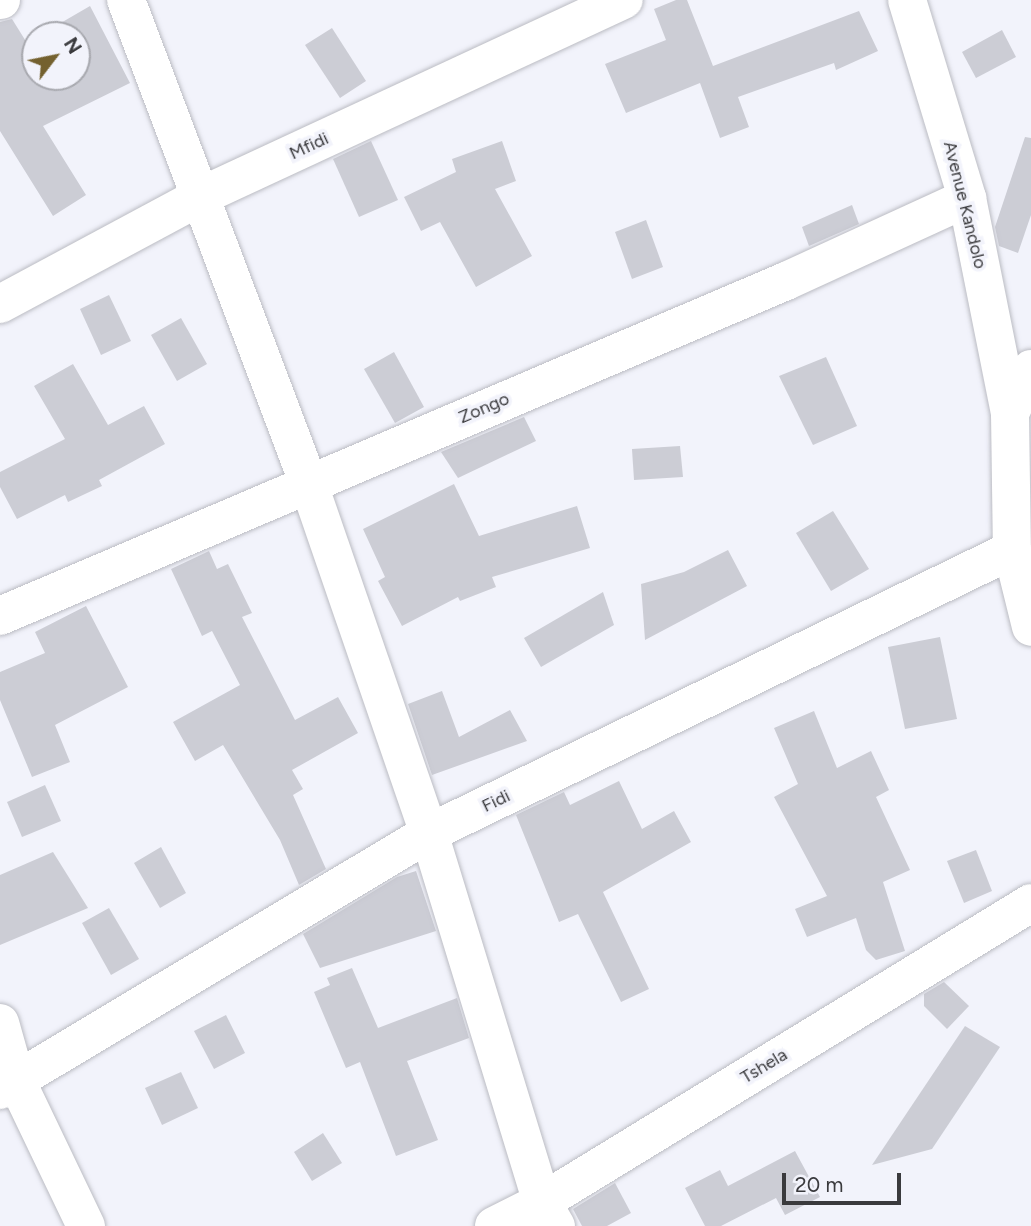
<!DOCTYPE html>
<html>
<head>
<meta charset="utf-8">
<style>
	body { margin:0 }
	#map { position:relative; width:1031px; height:1226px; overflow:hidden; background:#f2f3fb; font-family:Figtree,sans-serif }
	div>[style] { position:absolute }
	.building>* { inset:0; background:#cccdd5 }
	.roads { filter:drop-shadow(0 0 2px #bbbcc3) drop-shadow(0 0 2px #bbbcc3) }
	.minor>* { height:38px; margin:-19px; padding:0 19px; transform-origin:19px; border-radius:19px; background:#fff }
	span { translate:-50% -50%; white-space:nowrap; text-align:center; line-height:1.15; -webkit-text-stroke:7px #f2f3fb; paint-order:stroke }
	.street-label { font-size:18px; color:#3a3a3d }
	.north { position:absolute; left:21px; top:21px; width:70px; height:70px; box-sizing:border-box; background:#f2f3fb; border:2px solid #a8a9af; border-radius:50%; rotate:58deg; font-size:19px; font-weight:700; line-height:28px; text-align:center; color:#3a3a3d }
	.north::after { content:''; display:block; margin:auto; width:24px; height:32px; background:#74612f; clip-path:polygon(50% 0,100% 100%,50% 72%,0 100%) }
	.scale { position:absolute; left:782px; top:1173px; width:119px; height:32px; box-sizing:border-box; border:4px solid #3a3a3d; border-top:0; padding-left:9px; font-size:21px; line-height:24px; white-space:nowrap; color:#3a3a3d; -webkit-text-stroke:5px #f2f3fb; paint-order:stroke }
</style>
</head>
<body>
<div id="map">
	<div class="building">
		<i style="clip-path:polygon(676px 0,687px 0,713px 66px,859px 11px,878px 51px,836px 70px,834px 63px,738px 97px,749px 127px,720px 138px,700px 83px,626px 113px,605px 64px,666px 40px,654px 9px)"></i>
		<i style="clip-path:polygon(90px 6px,130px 83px,43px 126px,86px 195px,53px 216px,0 131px,0 22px,12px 19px,27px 43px,35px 38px,35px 77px,77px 77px,77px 35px,40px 35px)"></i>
		<i style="clip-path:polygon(332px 28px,366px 81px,340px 98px,305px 45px)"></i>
		<i style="clip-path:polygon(1002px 30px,1016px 57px,976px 78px,962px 52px)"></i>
		<i style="clip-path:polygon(1025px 137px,1031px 138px,1031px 215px,1018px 253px,999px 246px,995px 227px)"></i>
		<i style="clip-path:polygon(371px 141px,398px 200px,359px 217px,333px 159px)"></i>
		<i style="clip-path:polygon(502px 141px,516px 181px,495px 189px,532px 256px,476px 287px,440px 222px,421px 231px,404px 197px,456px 172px,452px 159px)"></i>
		<i style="clip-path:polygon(852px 205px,859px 224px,809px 246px,802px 227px)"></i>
		<i style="clip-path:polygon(646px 220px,663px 267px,632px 279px,615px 232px)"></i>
		<i style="clip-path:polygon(109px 295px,131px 341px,101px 355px,80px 309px)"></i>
		<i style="clip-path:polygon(181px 318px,207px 364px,177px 381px,151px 335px)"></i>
		<i style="clip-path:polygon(394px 352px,424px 407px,395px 423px,364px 369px)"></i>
		<i style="clip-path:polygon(826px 357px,857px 426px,813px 445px,779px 376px)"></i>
		<i style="clip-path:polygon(73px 364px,108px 425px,144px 406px,165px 444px,99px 480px,102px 486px,68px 502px,65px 495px,17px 519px,0 487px,0 472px,65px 439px,34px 386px)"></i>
		<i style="clip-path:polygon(524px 417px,536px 441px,458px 478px,441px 452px)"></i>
		<i style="clip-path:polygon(680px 446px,683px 477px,634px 480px,632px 449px)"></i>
		<i style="clip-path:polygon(454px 484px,479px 536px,577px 506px,590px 548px,492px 577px,496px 587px,460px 601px,458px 597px,402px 626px,378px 581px,385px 577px,363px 529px)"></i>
		<i style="clip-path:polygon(833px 511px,869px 569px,831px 591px,796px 533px)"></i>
		<i style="clip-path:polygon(728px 550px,747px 586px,645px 640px,641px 584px,684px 572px)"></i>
		<i style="clip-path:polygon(209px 551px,217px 569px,228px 564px,252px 613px,242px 617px,295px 720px,338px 697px,358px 733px,292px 770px,303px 789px,293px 795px,326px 869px,299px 885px,280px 840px,223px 745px,195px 761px,173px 722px,240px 685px,212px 631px,202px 636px,171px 569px)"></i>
		<i style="clip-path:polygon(603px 592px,614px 625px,541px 667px,524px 638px)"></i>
		<i style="clip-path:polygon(86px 606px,128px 687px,55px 725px,70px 762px,32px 777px,0 700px,0 672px,45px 653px,35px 632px)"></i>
		<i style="clip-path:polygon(940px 637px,957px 719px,905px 729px,888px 647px)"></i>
		<i style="clip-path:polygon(442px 691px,459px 737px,510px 710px,527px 741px,432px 775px,408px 704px)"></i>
		<i style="clip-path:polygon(814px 711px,837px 768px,871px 751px,889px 790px,876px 797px,910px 870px,883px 882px,905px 951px,876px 960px,866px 950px,856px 918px,807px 937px,795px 909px,827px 896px,774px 797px,798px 784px,774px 728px)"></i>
		<i style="clip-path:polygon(619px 781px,642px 829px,674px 811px,691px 842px,603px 892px,649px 989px,621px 1002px,578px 914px,559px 922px,516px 815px,564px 792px,570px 805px)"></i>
		<i style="clip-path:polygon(45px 785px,61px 821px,22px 837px,7px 802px)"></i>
		<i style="clip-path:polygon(161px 847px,186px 893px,160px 908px,134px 863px)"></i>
		<i style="clip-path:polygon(976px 850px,992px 891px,964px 903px,947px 861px)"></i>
		<i style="clip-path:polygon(53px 852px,88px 908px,0 945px,0 875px)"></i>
		<i style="clip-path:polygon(416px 871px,436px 931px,320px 968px,303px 934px,397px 877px)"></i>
		<i style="clip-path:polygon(109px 908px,139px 959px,111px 975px,82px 923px)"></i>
		<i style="clip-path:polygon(352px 968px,378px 1028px,457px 998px,469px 1038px,407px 1061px,438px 1140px,396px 1156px,360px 1062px,346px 1068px,314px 992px,330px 985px,327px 978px)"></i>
		<i style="clip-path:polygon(944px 982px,969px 1006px,947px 1029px,924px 1006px,924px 994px)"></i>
		<i style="clip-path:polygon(226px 1015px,245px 1053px,214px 1069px,194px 1031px)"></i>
		<i style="clip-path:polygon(965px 1026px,1000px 1047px,932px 1149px,872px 1165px)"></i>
		<i style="clip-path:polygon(181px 1072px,198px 1108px,162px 1125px,145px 1088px)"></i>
		<i style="clip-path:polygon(323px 1133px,342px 1163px,312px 1181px,294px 1152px)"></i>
		<i style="clip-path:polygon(795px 1151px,820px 1197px,785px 1215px,776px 1198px,721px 1226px,705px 1226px,685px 1188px,720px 1170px,728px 1186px)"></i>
		<i style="clip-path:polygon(615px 1183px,631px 1213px,607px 1226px,582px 1226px,573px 1209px)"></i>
	</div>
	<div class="roads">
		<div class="minor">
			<i style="left:0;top:0;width:1px"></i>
			<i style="left:126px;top:0;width:515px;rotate:69.31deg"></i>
			<i style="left:308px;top:482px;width:371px;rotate:71deg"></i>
			<i style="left:429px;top:833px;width:386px;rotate:73deg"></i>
			<i style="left:542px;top:1202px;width:28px;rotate:60deg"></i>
			<i style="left:907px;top:0;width:207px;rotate:73.1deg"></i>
			<i style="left:967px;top:198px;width:219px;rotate:78.7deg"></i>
			<i style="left:0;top:304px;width:228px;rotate:-28.2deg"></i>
			<i style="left:201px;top:196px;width:466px;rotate:-24.9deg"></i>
			<i style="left:1031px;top:369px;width:49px;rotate:115.5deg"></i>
			<i style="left:1010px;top:413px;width:137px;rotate:89.2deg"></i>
			<i style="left:1012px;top:550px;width:79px;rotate:76.1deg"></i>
			<i style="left:0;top:616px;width:854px;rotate:-23.08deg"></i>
			<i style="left:786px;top:281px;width:199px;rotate:-24.6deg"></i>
			<i style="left:0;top:1023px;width:59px;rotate:74.3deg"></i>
			<i style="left:16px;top:1080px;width:162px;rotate:64.4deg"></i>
			<i style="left:0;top:1090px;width:500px;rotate:-30.92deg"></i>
			<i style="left:429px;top:833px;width:648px;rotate:-25.89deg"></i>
			<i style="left:494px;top:1226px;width:54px;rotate:-26.6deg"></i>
			<i style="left:542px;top:1202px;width:573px;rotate:-31.44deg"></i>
		</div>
	</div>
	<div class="street-label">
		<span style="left:309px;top:146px;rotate:-25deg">Mfidi</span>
		<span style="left:965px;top:205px;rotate:76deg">Avenue Kandolo</span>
		<span style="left:484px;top:408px;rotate:-23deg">Zongo</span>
		<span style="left:496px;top:801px;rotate:-26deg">Fidi</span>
		<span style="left:764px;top:1066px;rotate:-31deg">Tshela</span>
	</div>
	<div class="north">N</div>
	<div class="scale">20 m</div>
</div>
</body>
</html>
